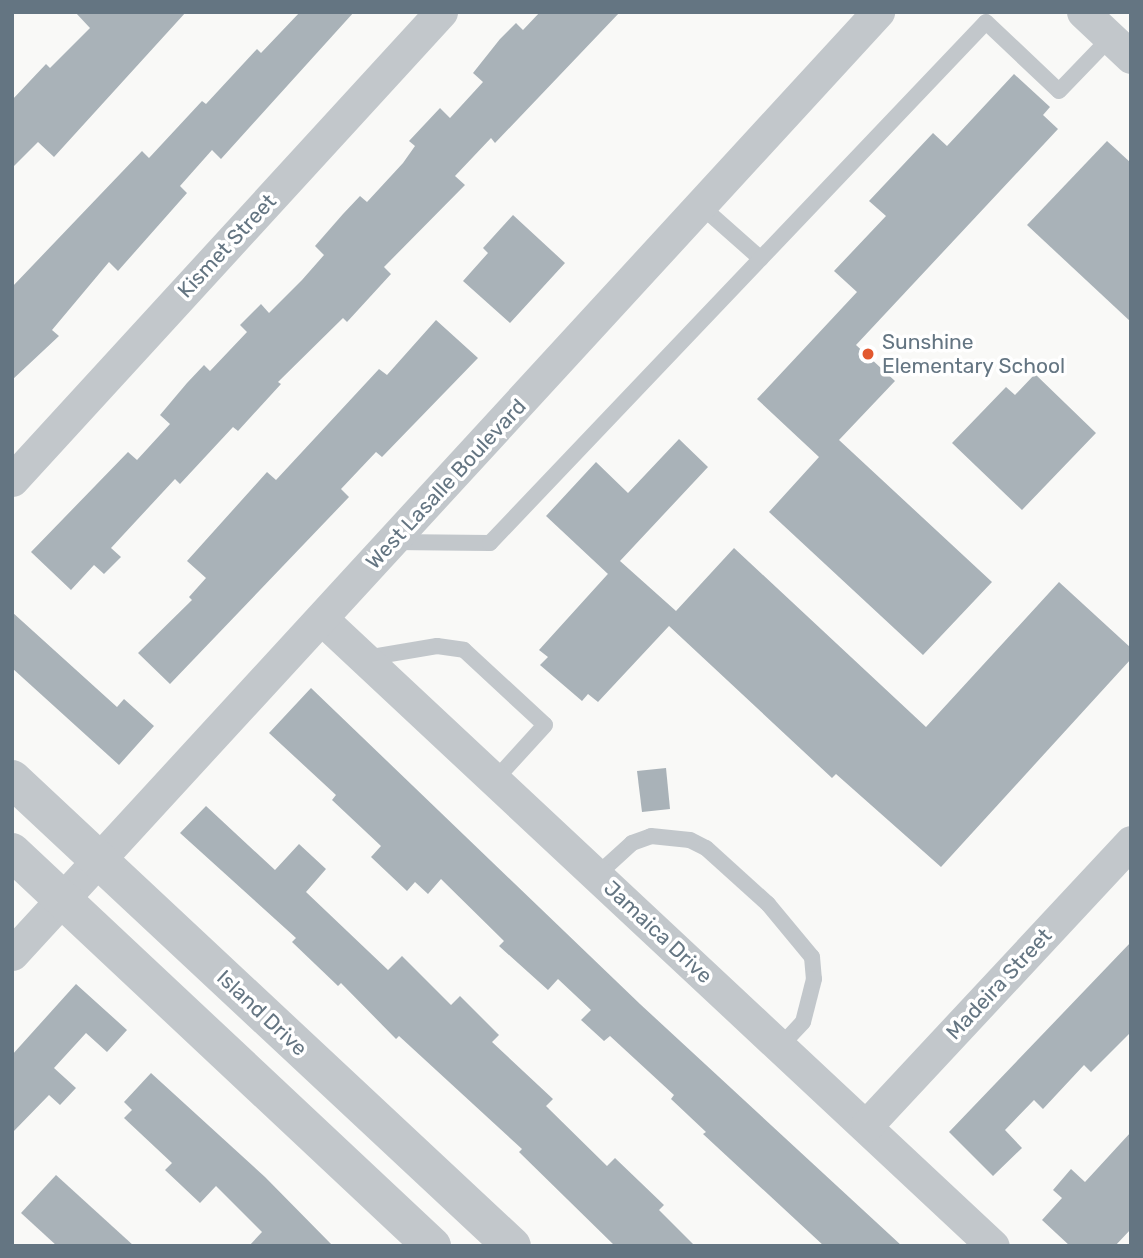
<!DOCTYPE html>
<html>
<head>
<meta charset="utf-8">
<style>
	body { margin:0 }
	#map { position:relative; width:1143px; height:1258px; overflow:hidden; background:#f9f9f7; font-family:Rubik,sans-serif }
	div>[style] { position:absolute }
	.building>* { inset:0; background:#a9b2b8 }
	.service>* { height:16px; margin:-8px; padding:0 8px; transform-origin:8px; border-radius:8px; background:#c2c7cb }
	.minor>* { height:33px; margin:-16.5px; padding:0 16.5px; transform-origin:16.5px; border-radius:16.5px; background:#c2c7cb }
	.tertiary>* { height:38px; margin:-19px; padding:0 19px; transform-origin:19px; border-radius:19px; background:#c2c7cb }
	.dots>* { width:19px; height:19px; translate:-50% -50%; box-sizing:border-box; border:4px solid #fff; border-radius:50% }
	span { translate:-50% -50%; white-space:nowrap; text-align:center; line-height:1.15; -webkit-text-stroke:7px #fff; paint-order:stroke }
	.street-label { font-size:21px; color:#647582 }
	.poi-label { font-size:21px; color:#647582 }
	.left { translate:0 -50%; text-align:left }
	.frame { position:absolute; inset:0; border:14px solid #647582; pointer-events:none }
</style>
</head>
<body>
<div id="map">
	<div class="building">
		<i style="clip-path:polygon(75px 12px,186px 12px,54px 157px,38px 142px,12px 168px,12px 100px,46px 64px,50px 68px,90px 28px)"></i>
		<i style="clip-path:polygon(300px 12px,354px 12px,221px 159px,212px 150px,180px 186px,187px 193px,118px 271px,109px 262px,52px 330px,59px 336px,12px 380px,12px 287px,142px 151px,149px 158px,202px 101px,206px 104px,257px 49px,261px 53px)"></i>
		<i style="clip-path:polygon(540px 12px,620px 12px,495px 143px,491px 138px,455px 176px,465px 185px,384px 267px,391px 274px,347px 322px,343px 318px,278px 382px,281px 384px,238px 431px,233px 427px,180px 484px,175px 479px,111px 548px,121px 557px,104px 574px,94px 565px,71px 590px,31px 552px,128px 452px,137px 460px,170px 424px,160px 415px,187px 383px,204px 365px,210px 371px,247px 332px,240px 325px,261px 304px,269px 313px,302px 280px,324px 255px,315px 246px,343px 214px,360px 196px,367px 202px,403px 163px,415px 146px,409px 141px,440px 108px,450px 118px,483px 82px,473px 73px,500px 39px,516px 23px,523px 30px)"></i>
		<i style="clip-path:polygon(1014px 74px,1050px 107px,1043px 115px,1058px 129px,856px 345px,895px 381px,839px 440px,992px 582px,923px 655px,769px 512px,819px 457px,757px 399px,857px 292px,834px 271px,886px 216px,869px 201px,933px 133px,947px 146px)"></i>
		<i style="clip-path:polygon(1107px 141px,1131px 163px,1131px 322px,1027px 225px)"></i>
		<i style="clip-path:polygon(513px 215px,565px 263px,510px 323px,463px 281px,488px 253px,483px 248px)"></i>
		<i style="clip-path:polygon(436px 320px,478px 358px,382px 457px,376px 452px,341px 489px,349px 497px,170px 684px,138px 653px,192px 600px,189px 597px,206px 578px,187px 561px,267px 472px,276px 480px,379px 369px,387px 375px)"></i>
		<i style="clip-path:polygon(1035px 374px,1096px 433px,1022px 510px,952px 443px,1006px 387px,1015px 395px)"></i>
		<i style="clip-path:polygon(679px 439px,708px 467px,620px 561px,676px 611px,734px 548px,926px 727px,1059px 582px,1131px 648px,1131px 659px,941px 867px,836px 774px,832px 778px,669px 626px,598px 702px,588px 694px,582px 701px,540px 665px,548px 657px,539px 650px,616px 565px,608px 574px,546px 516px,596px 462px,628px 493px)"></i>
		<i style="clip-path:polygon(12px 612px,117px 707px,124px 699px,154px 726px,119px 765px,12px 668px)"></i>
		<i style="clip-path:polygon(311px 688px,640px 1004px,902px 1246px,824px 1246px,703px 1134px,706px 1132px,671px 1099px,674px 1095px,610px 1036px,604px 1041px,581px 1020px,591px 1010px,558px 979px,548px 990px,499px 946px,504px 941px,441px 879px,428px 894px,415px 882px,407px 891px,371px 857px,381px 846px,332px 800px,336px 795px,269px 733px)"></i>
		<i style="clip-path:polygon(666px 768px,670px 809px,642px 812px,637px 771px)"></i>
		<i style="clip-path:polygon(206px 806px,275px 870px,299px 844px,326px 869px,306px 892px,388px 970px,402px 956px,451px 1005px,460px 996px,499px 1035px,492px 1042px,553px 1099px,546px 1106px,607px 1166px,615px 1158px,664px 1205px,659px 1210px,695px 1246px,615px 1246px,519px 1152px,522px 1149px,399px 1036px,396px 1039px,341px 983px,338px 986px,292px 942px,296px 938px,180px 833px)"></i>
		<i style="clip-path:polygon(1131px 942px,1131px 1032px,1091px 1072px,1084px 1065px,1043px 1109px,1034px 1100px,1005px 1130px,1022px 1148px,993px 1176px,949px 1132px)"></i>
		<i style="clip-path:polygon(76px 984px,127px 1030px,107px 1052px,86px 1033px,54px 1068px,76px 1088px,60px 1105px,49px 1095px,12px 1133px,12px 1055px)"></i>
		<i style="clip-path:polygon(151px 1073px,265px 1177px,333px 1246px,249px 1246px,262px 1232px,216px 1186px,200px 1203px,165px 1170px,172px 1163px,124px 1118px,132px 1110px,124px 1102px)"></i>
		<i style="clip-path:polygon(1131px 1132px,1131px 1229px,1115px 1246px,1070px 1246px,1042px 1220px,1062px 1198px,1053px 1190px,1071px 1169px,1085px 1182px)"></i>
		<i style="clip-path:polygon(56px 1175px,134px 1246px,57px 1246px,21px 1213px)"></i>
	</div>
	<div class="service">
		<i style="left:700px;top:205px;width:81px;rotate:41.5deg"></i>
		<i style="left:393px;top:542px;width:97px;rotate:0.6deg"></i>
		<i style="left:490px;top:543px;width:719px;rotate:-46.41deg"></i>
		<i style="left:986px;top:22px;width:100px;rotate:43.4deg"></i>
		<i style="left:1059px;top:91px;width:74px;rotate:-46.1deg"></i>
		<i style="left:366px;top:658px;width:72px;rotate:-9.6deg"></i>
		<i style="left:437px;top:646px;width:27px;rotate:8deg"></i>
		<i style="left:464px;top:650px;width:110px;rotate:42.8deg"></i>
		<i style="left:545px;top:725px;width:74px;rotate:132.3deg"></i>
		<i style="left:597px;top:875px;width:47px;rotate:-42.4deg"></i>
		<i style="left:632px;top:843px;width:20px;rotate:-20deg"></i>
		<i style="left:651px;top:836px;width:39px;rotate:6deg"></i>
		<i style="left:690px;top:840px;width:18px;rotate:27deg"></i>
		<i style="left:706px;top:848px;width:84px;rotate:42.1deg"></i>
		<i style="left:768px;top:904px;width:69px;rotate:50.3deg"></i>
		<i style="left:812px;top:957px;width:22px;rotate:85deg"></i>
		<i style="left:814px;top:979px;width:44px;rotate:104.3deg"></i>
		<i style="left:803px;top:1022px;width:33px;rotate:133deg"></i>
	</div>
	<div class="minor">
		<i style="left:1083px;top:12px;width:66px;rotate:43.2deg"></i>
		<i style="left:12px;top:480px;width:635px;rotate:-47.49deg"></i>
		<i style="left:322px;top:619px;width:918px;rotate:43.06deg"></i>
		<i style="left:12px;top:954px;width:1280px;rotate:-47.41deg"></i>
		<i style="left:867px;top:1125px;width:387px;rotate:-47deg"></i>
	</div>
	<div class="tertiary">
		<i style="left:12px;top:779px;width:684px;rotate:43.05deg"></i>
		<i style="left:12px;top:852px;width:576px;rotate:43.17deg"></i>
	</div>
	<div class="dots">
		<i style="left:868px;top:354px;background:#e2582e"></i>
	</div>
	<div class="street-label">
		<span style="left:227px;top:246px;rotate:-47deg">Kismet Street</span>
		<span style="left:446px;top:484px;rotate:-47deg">West Lasalle Boulevard</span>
		<span style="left:658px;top:932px;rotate:43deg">Jamaica Drive</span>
		<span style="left:999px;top:984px;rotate:-47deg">Madeira Street</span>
		<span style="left:262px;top:1013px;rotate:43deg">Island Drive</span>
	</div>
	<div class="poi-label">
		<span class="left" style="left:882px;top:354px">Sunshine<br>Elementary School</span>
	</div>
	<div class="frame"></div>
</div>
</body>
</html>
